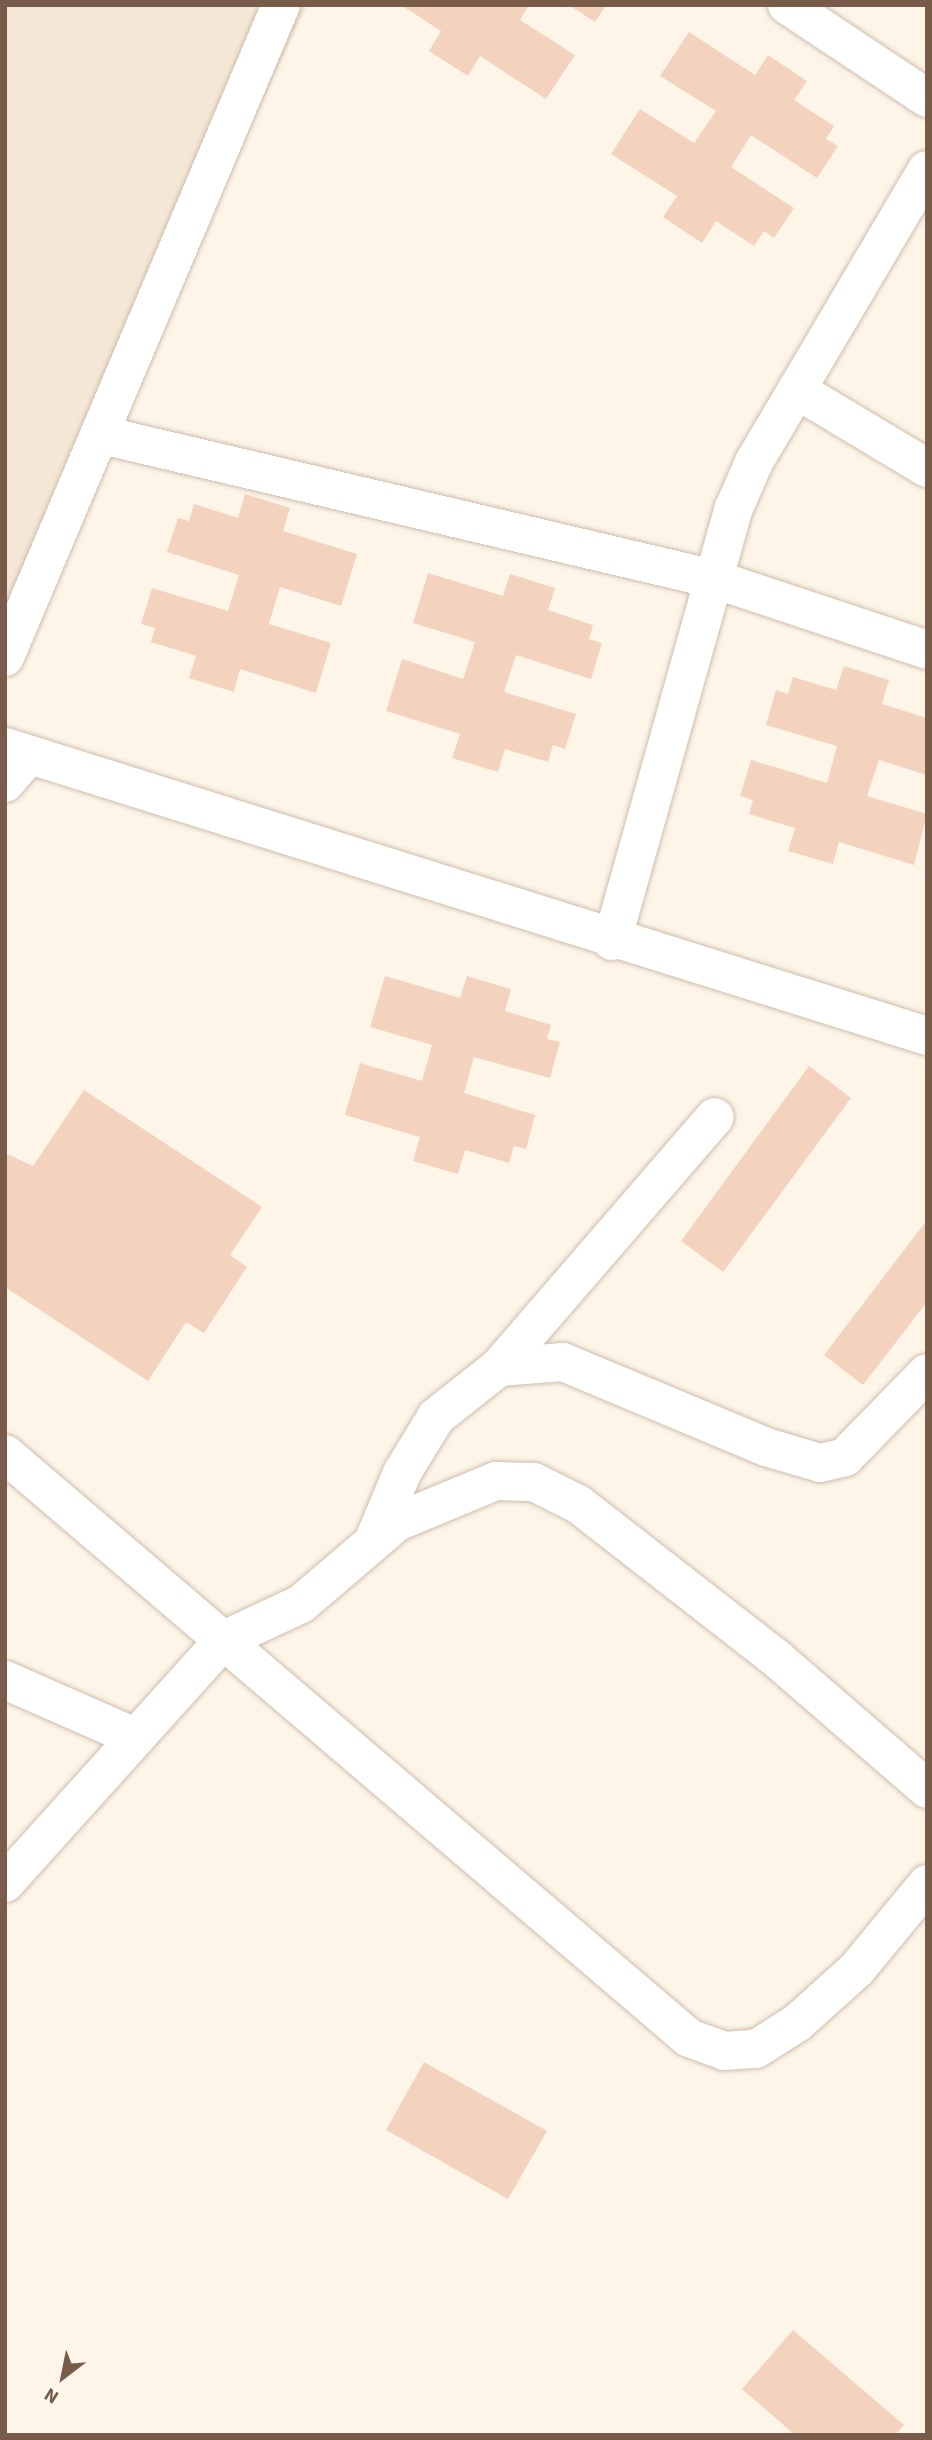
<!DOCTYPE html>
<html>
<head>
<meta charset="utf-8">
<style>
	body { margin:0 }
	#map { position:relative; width:932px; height:2440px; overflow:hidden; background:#fdf5e8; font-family:"Source Sans 3",sans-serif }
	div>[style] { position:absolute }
	.residential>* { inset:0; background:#f5e7d6 }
	.building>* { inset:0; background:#f4d3be }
	.roads { filter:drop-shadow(0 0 2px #d0bdac) drop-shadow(0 0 2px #d0bdac) }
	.street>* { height:38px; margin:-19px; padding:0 19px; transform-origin:19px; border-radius:19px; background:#fff }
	span { translate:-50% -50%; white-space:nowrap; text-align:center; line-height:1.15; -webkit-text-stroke:7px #fff9ef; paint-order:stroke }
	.frame { position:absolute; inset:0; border:7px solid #795b4a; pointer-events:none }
	.north { position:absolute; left:28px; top:2342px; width:70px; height:70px; -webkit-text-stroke:5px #fff9ef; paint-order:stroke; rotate:212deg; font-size:19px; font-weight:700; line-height:28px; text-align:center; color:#795b4a }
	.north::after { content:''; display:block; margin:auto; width:24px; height:32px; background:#795b4a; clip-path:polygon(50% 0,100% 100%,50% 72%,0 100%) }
</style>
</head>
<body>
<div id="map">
	<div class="residential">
		<i style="clip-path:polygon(5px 5px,307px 5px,9px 651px,5px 649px)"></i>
	</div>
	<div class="building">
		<i style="clip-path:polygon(401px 5px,529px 5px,520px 20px,575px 55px,546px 99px,480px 56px,468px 76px,429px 51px,441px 31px)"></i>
		<i style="clip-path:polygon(569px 5px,606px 5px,595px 22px)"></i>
		<i style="clip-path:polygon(689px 32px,755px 75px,768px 55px,807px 81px,794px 100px,834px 126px,826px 139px,838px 146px,817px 178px,751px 135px,731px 167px,794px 208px,774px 238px,764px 231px,754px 246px,716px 221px,702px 243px,663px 217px,677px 196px,611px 154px,640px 109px,694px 143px,716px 111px,660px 76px)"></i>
		<i style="clip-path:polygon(245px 494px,290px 508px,283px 531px,357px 554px,341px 606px,280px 587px,269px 624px,331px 643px,316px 693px,240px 669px,234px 692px,189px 678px,196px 656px,151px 642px,155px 628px,141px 624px,152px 588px,228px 611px,239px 575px,167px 552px,178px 518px,189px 521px,194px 504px,238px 518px)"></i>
		<i style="clip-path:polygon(428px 573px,503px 596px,510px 574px,555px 588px,548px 610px,593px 625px,589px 639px,602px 643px,591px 679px,516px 655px,504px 692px,576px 714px,565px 749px,553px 745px,548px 762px,505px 749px,498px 772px,452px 758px,460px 734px,386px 711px,402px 659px,463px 679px,475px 642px,413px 623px)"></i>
		<i style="clip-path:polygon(844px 666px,889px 680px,882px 704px,927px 718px,927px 775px,879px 760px,867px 796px,927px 814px,914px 865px,839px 842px,833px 864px,788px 851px,795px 828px,749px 814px,753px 800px,740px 796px,751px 760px,827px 783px,837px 746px,766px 725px,776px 690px,788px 694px,793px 677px,836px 690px)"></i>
		<i style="clip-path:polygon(385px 976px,460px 998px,467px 976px,511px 989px,505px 1011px,551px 1025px,547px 1039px,560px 1042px,550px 1078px,474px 1057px,464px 1093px,535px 1115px,526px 1149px,514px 1146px,509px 1163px,465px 1150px,458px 1174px,413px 1161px,420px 1137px,345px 1115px,360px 1063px,422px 1081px,432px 1045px,370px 1027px)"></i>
		<i style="clip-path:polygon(809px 1066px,851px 1098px,723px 1272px,681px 1241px)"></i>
		<i style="clip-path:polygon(84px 1090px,262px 1207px,230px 1255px,247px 1267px,204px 1333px,186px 1322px,148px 1381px,5px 1287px,5px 1153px,33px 1166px)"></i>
		<i style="clip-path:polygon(927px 1220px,927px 1302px,863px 1385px,824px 1355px)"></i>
		<i style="clip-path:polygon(424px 2062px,547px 2131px,508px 2199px,386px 2130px)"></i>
		<i style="clip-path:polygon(793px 2330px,904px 2425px,895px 2435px,795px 2435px,742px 2389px)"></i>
	</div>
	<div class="roads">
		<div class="street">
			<i style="left:787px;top:5px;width:168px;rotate:33.6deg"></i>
			<i style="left:797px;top:390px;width:152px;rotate:31deg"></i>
			<i style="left:102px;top:435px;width:629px;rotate:13.24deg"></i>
			<i style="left:714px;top:579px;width:225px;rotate:18.4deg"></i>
			<i style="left:5px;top:657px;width:708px;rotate:-67.06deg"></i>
			<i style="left:5px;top:747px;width:966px;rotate:17.4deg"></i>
			<i style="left:5px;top:783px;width:37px;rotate:-49deg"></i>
			<i style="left:612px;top:941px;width:450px;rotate:-74.3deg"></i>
			<i style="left:734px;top:508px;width:50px;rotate:-66.5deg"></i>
			<i style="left:754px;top:462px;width:339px;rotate:-59.4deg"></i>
			<i style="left:499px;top:1367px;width:330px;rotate:-49.2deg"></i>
			<i style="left:5px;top:1454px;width:899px;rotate:40.49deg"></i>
			<i style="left:689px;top:2038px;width:37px;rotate:20deg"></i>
			<i style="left:724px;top:2051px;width:32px;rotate:-4deg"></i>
			<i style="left:756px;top:2049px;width:49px;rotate:-32.4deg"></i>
			<i style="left:797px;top:2023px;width:81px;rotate:-42deg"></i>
			<i style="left:857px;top:1969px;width:110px;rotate:-50.5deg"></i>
			<i style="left:373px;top:1542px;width:75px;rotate:-67.2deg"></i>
			<i style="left:402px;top:1473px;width:66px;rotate:-58.7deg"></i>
			<i style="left:436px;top:1417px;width:80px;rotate:-38.4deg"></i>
			<i style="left:499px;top:1367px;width:64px;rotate:-4.5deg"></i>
			<i style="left:563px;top:1362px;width:220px;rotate:22.7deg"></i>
			<i style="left:766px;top:1447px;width:56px;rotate:16.5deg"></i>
			<i style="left:820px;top:1463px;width:26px;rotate:-13deg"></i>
			<i style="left:845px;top:1457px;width:117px;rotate:-45.7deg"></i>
			<i style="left:5px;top:1680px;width:142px;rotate:23.7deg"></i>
			<i style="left:5px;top:1883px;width:327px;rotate:-48deg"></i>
			<i style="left:224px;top:1640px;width:85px;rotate:-25.1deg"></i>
			<i style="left:301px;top:1604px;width:126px;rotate:-40.5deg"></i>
			<i style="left:397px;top:1522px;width:107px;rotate:-22.5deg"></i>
			<i style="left:496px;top:1481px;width:38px;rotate:2deg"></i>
			<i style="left:534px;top:1482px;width:49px;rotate:26.6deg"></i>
			<i style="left:578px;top:1504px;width:251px;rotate:37.9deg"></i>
			<i style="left:776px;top:1658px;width:200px;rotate:40.9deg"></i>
		</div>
	</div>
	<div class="frame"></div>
	<div class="north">N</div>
</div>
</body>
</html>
